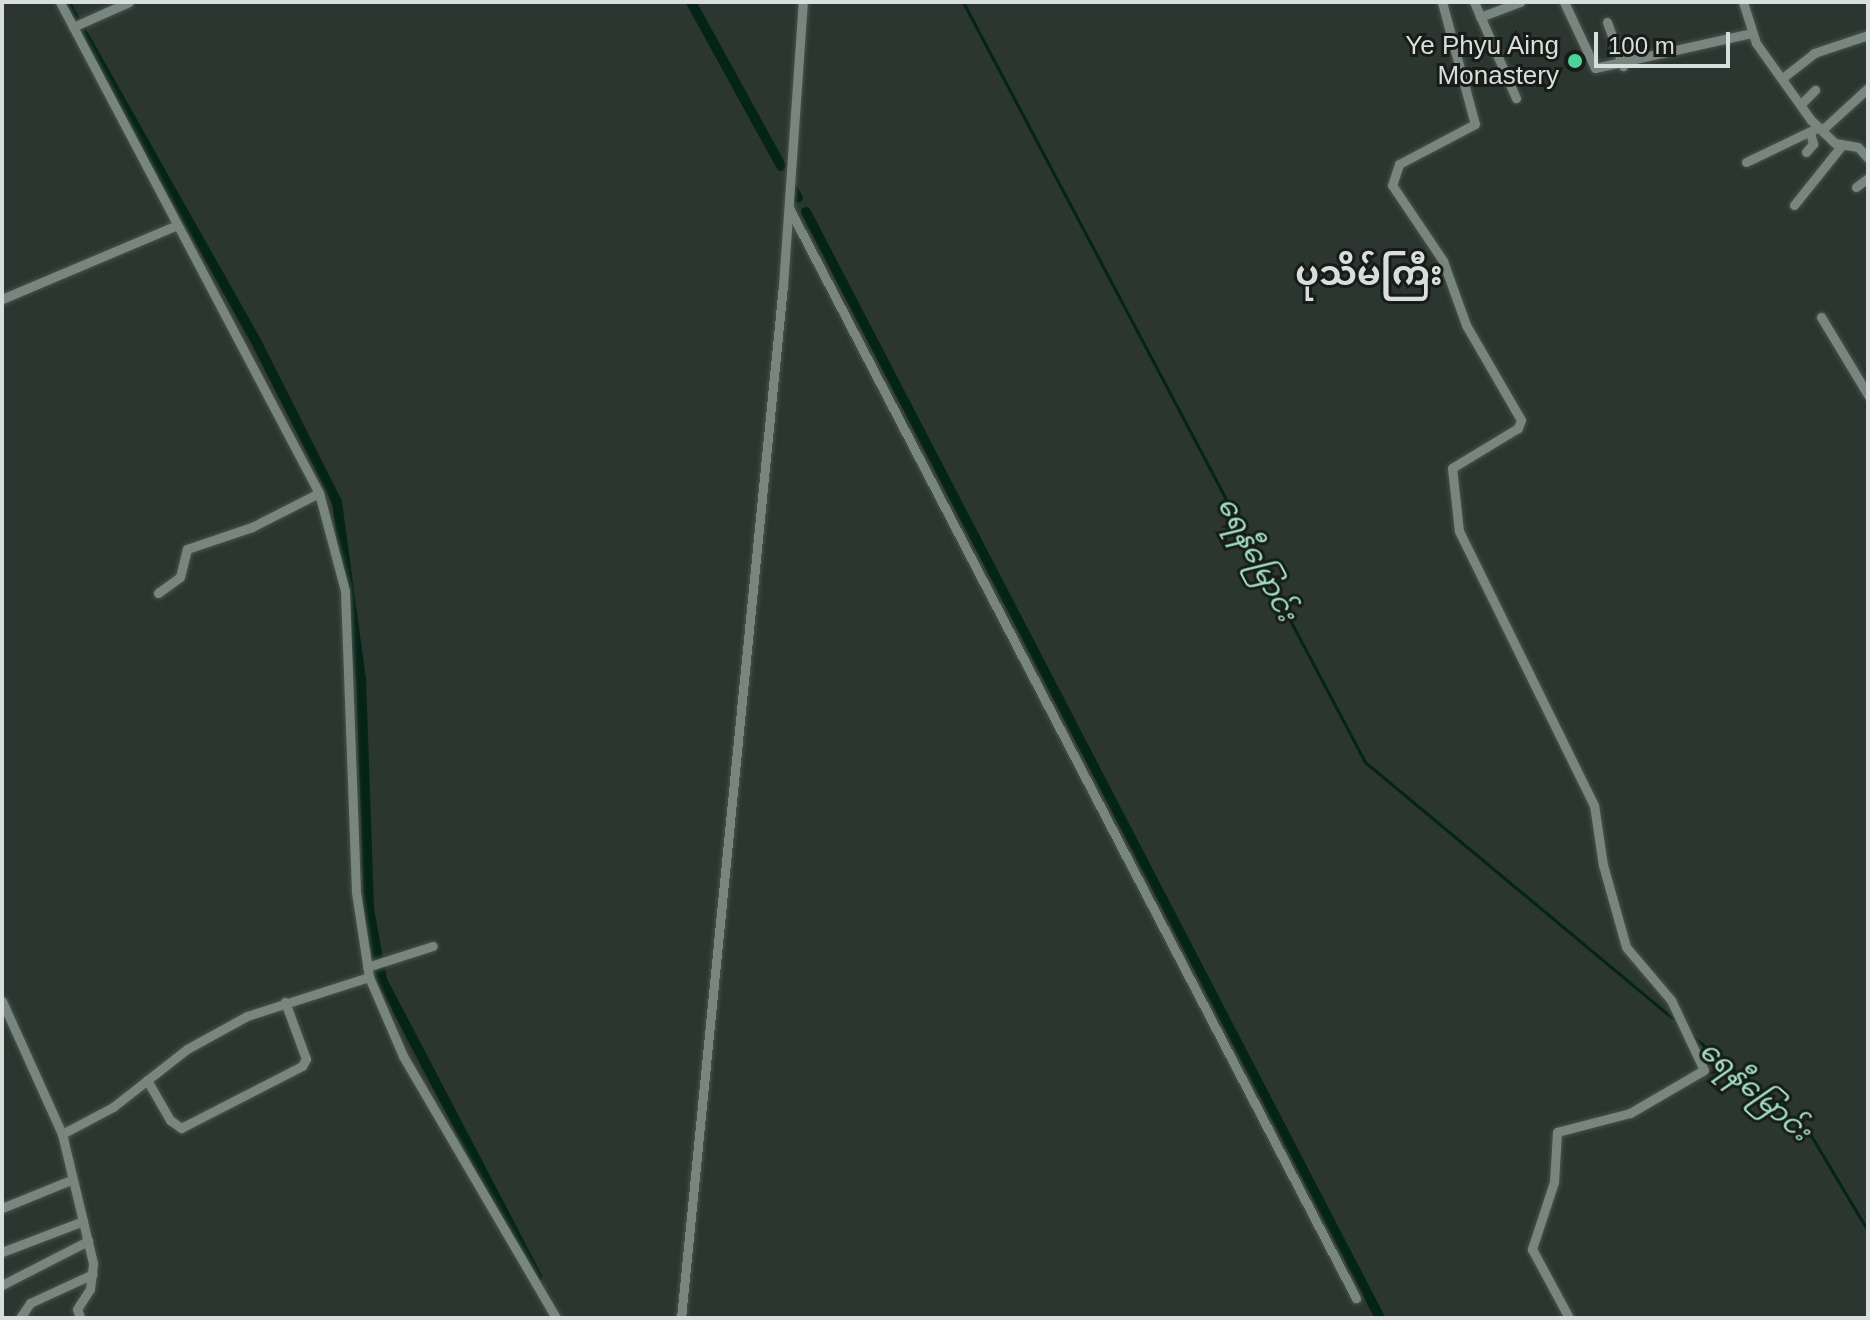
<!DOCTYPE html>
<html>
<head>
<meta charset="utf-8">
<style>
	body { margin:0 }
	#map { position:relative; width:1870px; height:1320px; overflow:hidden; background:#2b3630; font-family:Arial,"Noto Sans Myanmar",sans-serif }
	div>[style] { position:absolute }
	.stream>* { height:3px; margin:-1.5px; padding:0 1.5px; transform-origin:1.5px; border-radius:1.5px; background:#032417 }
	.canal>* { height:10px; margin:-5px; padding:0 5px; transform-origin:5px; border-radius:5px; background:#032417 }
	.roads { filter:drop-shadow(0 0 2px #4a534f) drop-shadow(0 0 2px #4a534f) }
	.minor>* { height:9px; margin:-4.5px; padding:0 4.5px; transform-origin:4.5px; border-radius:4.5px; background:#79867f }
	.dots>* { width:22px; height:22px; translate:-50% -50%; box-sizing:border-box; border:4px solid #171c19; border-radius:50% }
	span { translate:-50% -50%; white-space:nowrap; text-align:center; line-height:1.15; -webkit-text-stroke:6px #171c19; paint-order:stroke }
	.poi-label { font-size:26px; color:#d7dedb }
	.right { translate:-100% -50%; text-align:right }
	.water-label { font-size:28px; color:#a0dfc0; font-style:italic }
	.district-label { font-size:34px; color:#d7dedb; font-weight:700 }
	.frame { position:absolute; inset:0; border:4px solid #d7dedb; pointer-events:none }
	.scale { position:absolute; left:1594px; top:32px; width:136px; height:36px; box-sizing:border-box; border:4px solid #d7dedb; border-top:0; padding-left:10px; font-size:24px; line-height:28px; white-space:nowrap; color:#d7dedb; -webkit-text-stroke:6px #171c19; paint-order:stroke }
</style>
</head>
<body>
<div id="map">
	<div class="stream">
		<i style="left:963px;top:2px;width:860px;rotate:62.12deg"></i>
		<i style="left:1365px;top:762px;width:400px;rotate:39.8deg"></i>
		<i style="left:1691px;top:1035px;width:155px;rotate:39.8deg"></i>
		<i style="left:1810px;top:1134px;width:113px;rotate:59.1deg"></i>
	</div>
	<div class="canal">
		<i style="left:65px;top:2px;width:394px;rotate:60.6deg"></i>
		<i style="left:258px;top:345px;width:176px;rotate:63.3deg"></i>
		<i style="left:337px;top:502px;width:179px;rotate:82.3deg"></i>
		<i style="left:361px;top:679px;width:230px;rotate:88deg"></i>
		<i style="left:369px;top:909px;width:72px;rotate:79.6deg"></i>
		<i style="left:382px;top:980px;width:335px;rotate:62.4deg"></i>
		<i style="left:691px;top:2px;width:187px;rotate:61.2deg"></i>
		<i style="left:793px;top:189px;width:10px;rotate:61deg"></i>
		<i style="left:806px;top:212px;width:1246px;rotate:62.57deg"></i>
	</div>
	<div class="roads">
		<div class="minor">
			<i style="left:60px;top:2px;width:555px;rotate:62.19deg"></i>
			<i style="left:319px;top:493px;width:101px;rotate:75.1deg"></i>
			<i style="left:345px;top:591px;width:301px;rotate:87.9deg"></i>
			<i style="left:356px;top:892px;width:86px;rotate:81.3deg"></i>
			<i style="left:369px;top:977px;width:86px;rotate:66.7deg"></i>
			<i style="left:403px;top:1056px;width:303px;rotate:59.7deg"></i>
			<i style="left:1442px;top:2px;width:126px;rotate:74.9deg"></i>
			<i style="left:1475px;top:124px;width:86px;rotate:152.2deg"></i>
			<i style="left:1399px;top:164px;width:22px;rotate:108deg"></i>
			<i style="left:1392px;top:185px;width:92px;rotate:56.1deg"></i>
			<i style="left:1443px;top:261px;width:68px;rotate:70.2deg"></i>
			<i style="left:1466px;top:325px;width:110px;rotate:59.9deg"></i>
			<i style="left:1521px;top:420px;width:9px;rotate:111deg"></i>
			<i style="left:1518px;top:428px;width:77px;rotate:148.8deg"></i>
			<i style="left:1452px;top:468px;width:63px;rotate:83.7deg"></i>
			<i style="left:1459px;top:531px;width:305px;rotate:63.8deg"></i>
			<i style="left:1594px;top:805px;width:61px;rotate:81.5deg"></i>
			<i style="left:1603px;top:865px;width:85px;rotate:74.3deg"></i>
			<i style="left:1626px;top:947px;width:70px;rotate:49.7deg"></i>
			<i style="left:1671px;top:1000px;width:77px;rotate:64.8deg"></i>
			<i style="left:1704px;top:1070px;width:86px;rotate:149.8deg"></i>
			<i style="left:1630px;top:1113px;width:75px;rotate:165.4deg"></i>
			<i style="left:1557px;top:1132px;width:50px;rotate:93.4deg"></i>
			<i style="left:1554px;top:1182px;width:71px;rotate:108.2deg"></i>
			<i style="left:1532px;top:1249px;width:78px;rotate:61.8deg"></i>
			<i style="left:1474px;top:2px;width:105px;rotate:66.4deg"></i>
			<i style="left:1564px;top:2px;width:73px;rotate:64.8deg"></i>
			<i style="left:1595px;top:68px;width:161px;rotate:-12.6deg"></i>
			<i style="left:1743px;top:2px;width:43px;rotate:72.4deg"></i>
			<i style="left:1756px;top:43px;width:95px;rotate:54.5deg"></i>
			<i style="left:1811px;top:120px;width:33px;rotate:44deg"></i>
			<i style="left:1835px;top:143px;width:23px;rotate:10deg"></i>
			<i style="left:1858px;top:147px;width:15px;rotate:48deg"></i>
			<i style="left:1480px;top:17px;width:43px;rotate:-20.6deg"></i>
			<i style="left:1607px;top:22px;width:47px;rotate:70deg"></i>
			<i style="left:73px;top:27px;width:61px;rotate:-24.1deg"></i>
			<i style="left:1785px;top:76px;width:37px;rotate:-38deg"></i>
			<i style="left:1814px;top:53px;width:57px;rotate:-18.4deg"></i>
			<i style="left:1801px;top:104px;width:20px;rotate:-45deg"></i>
			<i style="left:1822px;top:130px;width:62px;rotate:-42.4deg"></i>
			<i style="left:1806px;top:152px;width:11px;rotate:-49deg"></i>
			<i style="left:1813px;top:144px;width:12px;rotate:-104deg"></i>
			<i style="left:1746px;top:162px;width:81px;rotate:-25.6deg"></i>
			<i style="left:1856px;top:187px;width:15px;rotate:-37deg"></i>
			<i style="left:1794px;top:205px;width:77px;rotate:-51.3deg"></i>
			<i style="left:789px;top:208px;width:1229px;rotate:62.52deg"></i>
			<i style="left:2px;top:299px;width:188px;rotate:-22.9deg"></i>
			<i style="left:1821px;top:317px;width:91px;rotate:58.9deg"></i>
			<i style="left:158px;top:593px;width:27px;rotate:-36deg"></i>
			<i style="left:180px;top:577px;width:29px;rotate:-76deg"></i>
			<i style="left:187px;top:549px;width:69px;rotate:-18.7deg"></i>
			<i style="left:252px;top:527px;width:75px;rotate:-26.9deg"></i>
			<i style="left:367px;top:967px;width:69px;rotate:-17.7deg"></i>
			<i style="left:2px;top:1001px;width:146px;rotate:65.7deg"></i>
			<i style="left:147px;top:1080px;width:46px;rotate:60.1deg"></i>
			<i style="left:170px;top:1120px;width:14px;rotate:36deg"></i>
			<i style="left:181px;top:1128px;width:136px;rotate:-27.1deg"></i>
			<i style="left:302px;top:1066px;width:8px;rotate:-60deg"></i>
			<i style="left:306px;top:1059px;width:61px;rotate:-110.2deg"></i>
			<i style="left:2px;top:1208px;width:74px;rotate:-22.1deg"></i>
			<i style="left:2px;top:1252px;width:87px;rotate:-20.9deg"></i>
			<i style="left:2px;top:1285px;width:97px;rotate:-27.1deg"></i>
			<i style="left:20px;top:1318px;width:18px;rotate:-56deg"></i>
			<i style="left:30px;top:1303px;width:69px;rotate:-24.7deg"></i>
			<i style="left:80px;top:1318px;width:9px;rotate:-108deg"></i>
			<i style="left:77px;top:1309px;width:24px;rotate:-57deg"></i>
			<i style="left:90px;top:1289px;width:26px;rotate:-83deg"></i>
			<i style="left:93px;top:1263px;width:133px;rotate:-103.5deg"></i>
			<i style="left:62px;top:1134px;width:58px;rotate:-27.9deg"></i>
			<i style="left:113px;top:1107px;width:94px;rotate:-38.1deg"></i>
			<i style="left:187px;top:1049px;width:68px;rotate:-28.8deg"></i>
			<i style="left:247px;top:1016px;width:128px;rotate:-17.7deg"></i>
			<i style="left:681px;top:1318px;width:1037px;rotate:-84.36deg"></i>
			<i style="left:783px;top:286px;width:285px;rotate:-86deg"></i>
		</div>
	</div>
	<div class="dots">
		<i style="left:1575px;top:61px;background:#49d49c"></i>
	</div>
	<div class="poi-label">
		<span class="right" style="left:1559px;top:61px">Ye Phyu Aing<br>Monastery</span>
	</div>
	<div class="water-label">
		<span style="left:1257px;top:559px;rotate:62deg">ရေနီမြောင်း</span>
		<span style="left:1755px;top:1091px;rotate:41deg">ရေနီမြောင်း</span>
	</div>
	<div class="district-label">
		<span style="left:1369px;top:274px">ပုသိမ်ကြီး</span>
	</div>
	<div class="frame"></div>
	<div class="scale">100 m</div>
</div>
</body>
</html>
